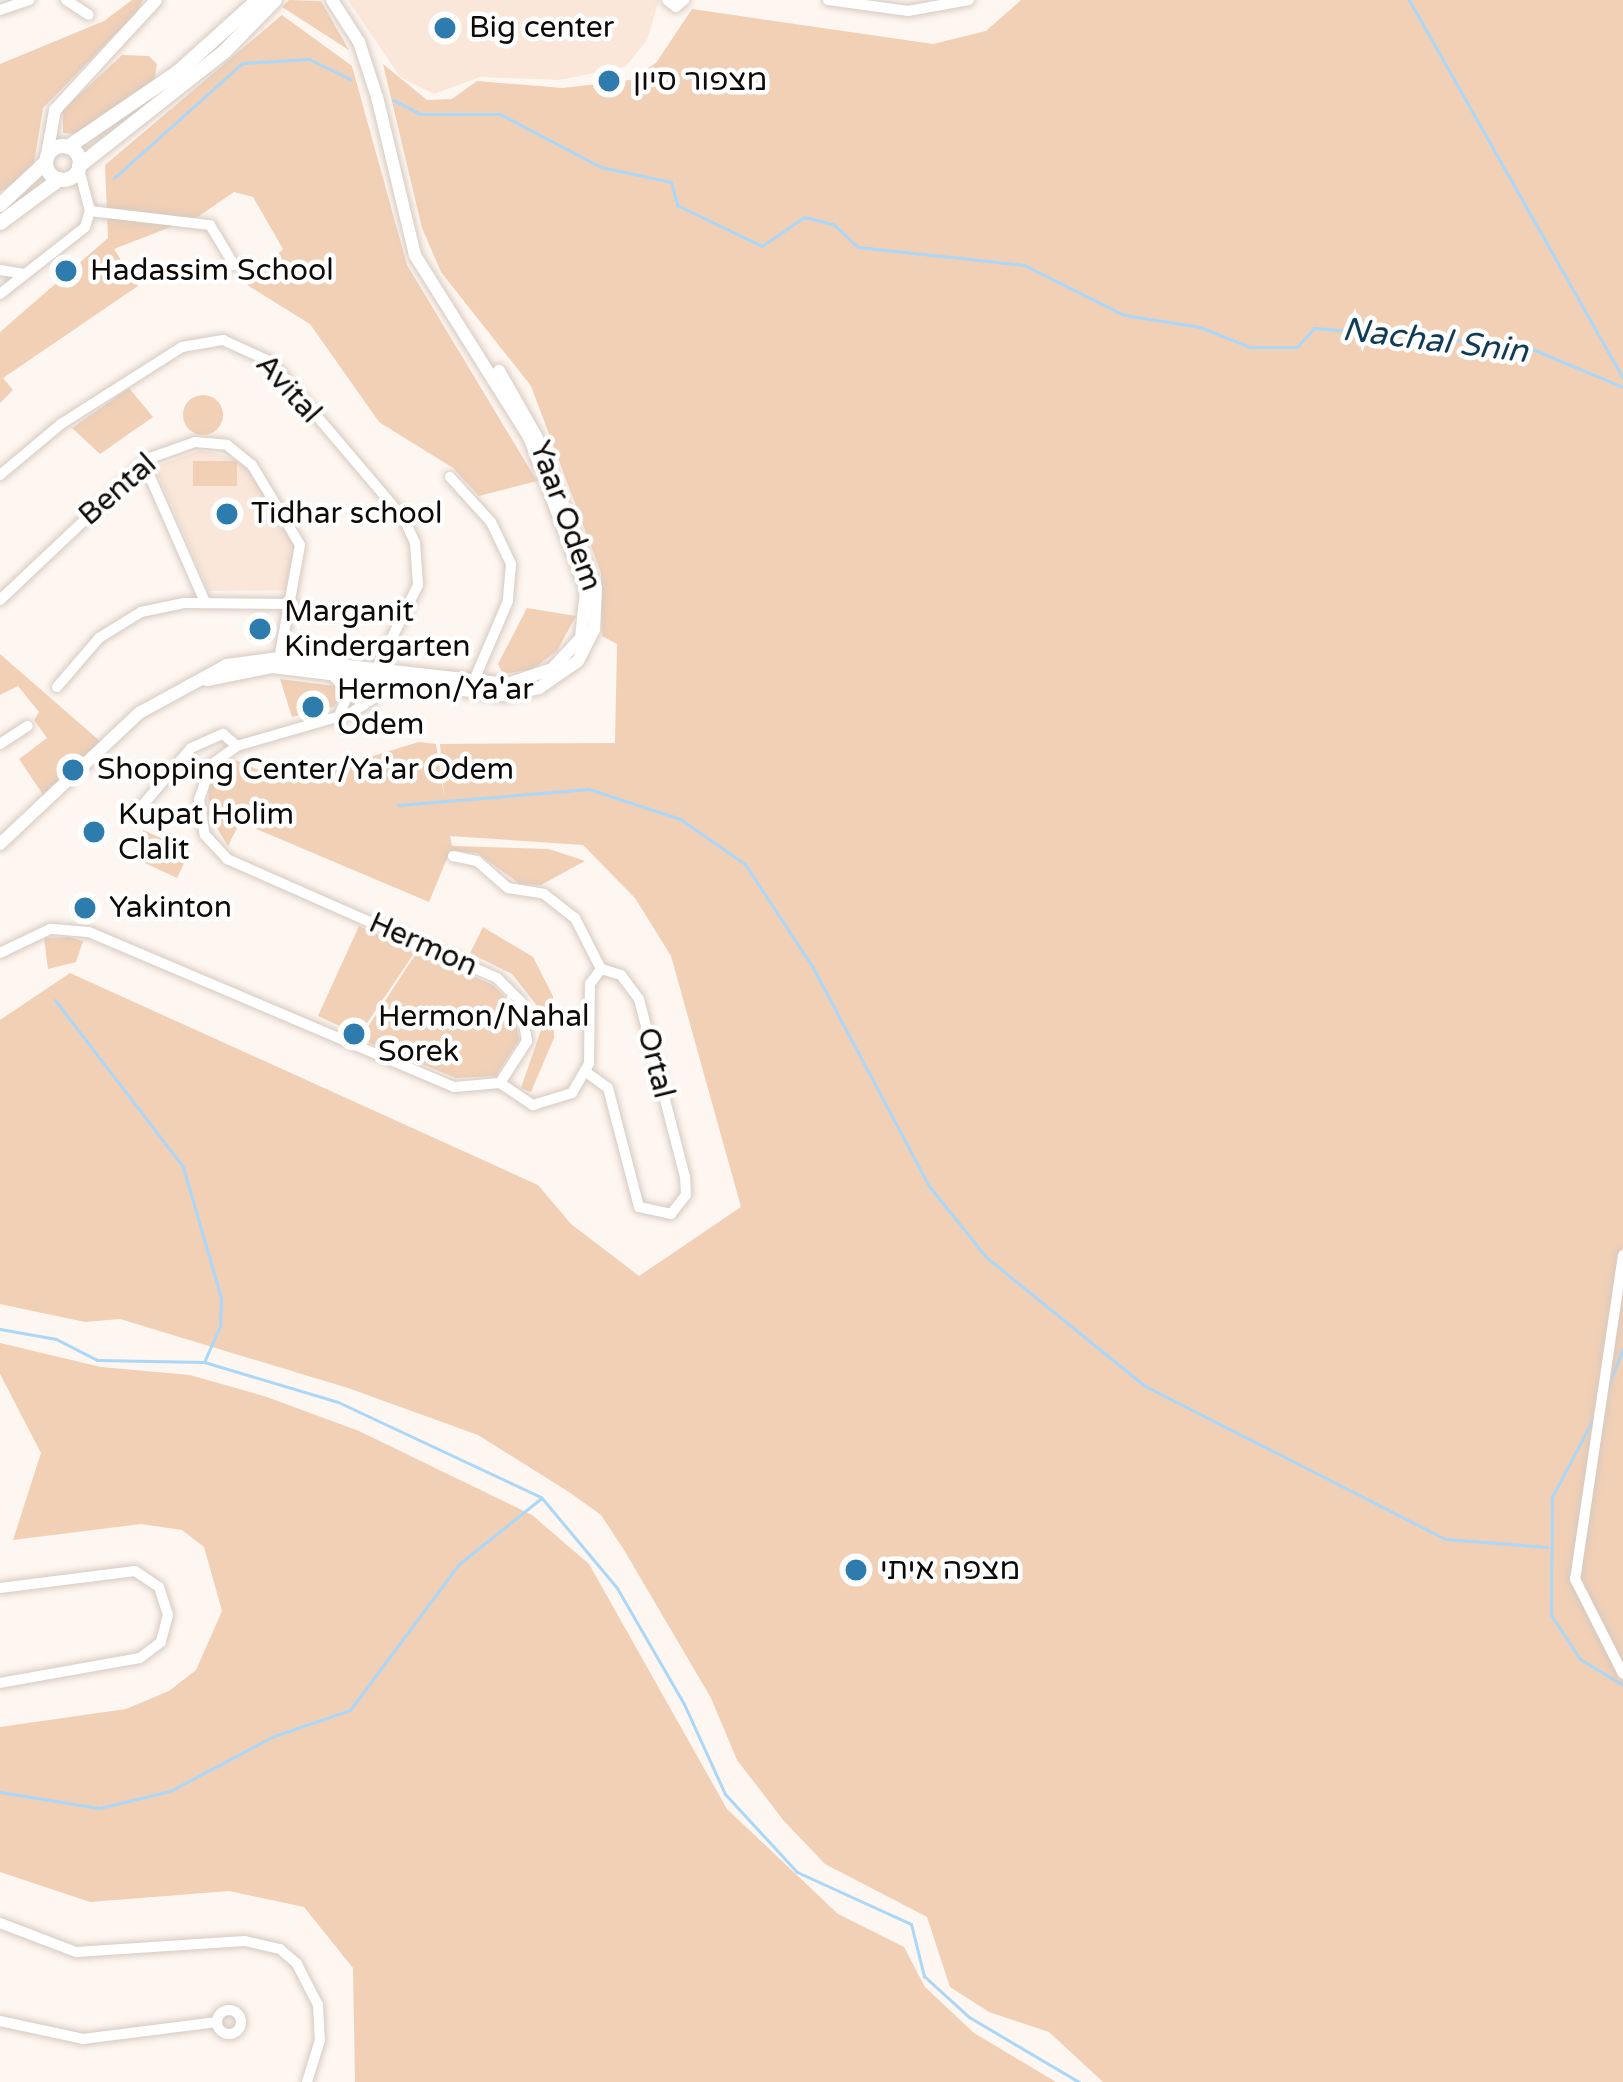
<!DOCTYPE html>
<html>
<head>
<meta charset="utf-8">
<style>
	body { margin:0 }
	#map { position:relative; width:1623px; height:2082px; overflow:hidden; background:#fef6f0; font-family:"Varela Round",Heebo,sans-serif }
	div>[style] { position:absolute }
	.built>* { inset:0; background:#fae7d9 }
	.green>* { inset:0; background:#f1d0b6 }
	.round { border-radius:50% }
	.stream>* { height:3px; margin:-1.5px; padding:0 1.5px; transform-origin:1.5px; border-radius:1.5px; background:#abd7f8 }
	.roads { filter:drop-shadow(0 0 3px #d6cac1) drop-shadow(0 0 3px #d6cac1) }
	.minor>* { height:10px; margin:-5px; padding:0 5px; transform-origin:5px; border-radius:5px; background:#fff }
	.minor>.ring { margin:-5px; padding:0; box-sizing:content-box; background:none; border:10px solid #fff; border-radius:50% }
	.tertiary>* { height:12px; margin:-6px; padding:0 6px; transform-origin:6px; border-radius:6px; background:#fff }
	.secondary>* { height:14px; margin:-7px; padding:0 7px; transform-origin:7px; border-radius:7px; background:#fff }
	.secondary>.ring { margin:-7px; padding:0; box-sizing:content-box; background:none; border:14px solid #fff; border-radius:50% }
	.dots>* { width:33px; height:33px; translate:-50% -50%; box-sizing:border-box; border:6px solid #fff; border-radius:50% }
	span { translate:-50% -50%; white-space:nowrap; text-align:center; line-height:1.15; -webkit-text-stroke:9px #fff; paint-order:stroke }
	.poi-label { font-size:30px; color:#0e0a08 }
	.left { translate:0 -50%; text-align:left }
	.street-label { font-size:30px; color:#0e0a08 }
	.water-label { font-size:33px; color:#103b56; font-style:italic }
</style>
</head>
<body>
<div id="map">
	<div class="built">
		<i style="clip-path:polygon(348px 0,659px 0,647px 40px,625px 67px,559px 80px,480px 77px,434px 94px,400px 77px)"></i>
		<i style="clip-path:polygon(200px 450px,241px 460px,288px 529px,295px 547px,288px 590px,209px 591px,155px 467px)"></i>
	</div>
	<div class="green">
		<i style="clip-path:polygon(132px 0,143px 0,137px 12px,43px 108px,33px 169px,0 192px,0 64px,104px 21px)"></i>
		<i style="clip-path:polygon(289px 0,321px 1px,349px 50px,282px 7px)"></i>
		<i style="clip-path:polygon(1021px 0,1623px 0,1623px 2082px,1103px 2082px,1049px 2032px,989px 2012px,950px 1987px,927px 1917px,825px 1864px,784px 1821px,737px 1760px,711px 1698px,624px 1550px,601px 1515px,569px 1492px,478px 1435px,348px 1388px,120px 1319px,85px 1322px,0 1304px,0 1020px,70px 973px,538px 1185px,571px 1224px,639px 1276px,741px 1207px,671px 956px,635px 898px,583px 845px,450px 836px,452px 846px,549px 849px,585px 861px,541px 885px,520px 884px,477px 853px,450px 851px,429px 902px,240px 822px,228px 846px,208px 814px,209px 784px,228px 757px,287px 782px,419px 742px,436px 744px,444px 796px,440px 744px,615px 743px,617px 644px,602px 636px,601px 573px,531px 386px,441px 272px,422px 228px,383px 64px,427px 100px,452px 99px,477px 81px,563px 88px,630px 80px,656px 63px,692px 9px,933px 44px,986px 31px)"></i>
		<i style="clip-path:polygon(282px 15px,352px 66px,407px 265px,537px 481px,479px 496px,453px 468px,379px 422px,310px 324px,247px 285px,283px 249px,253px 197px,234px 192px,199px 216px,114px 249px,138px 286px,3px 378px,13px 390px,0 403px,0 332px,108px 238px,105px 165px)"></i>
		<i style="clip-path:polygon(122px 55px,149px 56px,157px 64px,154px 82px,81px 134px,63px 133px,63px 110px)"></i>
		<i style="clip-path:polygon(129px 388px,153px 417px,100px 454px,72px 428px)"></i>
		<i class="round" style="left:183px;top:395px;width:40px;height:40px"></i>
		<i style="clip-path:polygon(193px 461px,237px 461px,237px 486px,193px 486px)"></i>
		<i style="clip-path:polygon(527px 608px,576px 616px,557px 651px,533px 669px,503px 674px,498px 664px)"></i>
		<i style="clip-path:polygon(0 654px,101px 742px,46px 799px,19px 759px,47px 738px,34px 720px,39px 712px,18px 686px,0 695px)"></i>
		<i style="clip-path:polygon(280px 679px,335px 686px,342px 697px,333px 707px,292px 717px)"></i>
		<i style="clip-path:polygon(143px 830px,190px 851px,177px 878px,134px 858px)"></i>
		<i style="clip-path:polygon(359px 926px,415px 952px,359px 1035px,318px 1016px)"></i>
		<i style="clip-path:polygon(483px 927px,533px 957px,553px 996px,554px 1038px,531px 1092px,521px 1088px,542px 1027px,538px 1007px,512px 974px,470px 953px)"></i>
		<i style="clip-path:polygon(69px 937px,83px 941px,76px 962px,48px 969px,44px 938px)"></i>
		<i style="clip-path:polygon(417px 952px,493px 985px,513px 1005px,519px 1040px,496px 1076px,456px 1078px,360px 1039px)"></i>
		<i style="clip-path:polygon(0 1343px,101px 1367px,190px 1375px,264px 1396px,359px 1431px,532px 1515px,589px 1564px,727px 1809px,838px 1914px,904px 1947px,925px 1987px,974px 2033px,1056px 2082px,355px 2082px,353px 1968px,304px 1907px,229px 1891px,90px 1902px,0 1872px,0 1727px,126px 1709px,169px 1691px,196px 1670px,222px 1611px,204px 1547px,182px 1530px,141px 1524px,13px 1540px,41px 1453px,0 1374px)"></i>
	</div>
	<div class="stream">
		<i style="left:1409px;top:0;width:434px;rotate:60.5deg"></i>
		<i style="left:393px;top:100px;width:31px;rotate:27deg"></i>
		<i style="left:421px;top:114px;width:79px"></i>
		<i style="left:500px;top:114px;width:114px;rotate:27.7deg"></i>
		<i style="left:601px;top:167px;width:72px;rotate:12.1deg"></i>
		<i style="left:671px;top:182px;width:24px;rotate:75deg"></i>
		<i style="left:677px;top:205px;width:94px;rotate:25.8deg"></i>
		<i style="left:762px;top:246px;width:51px;rotate:-34.6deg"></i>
		<i style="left:804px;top:217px;width:30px;rotate:14deg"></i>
		<i style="left:833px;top:224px;width:34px;rotate:43deg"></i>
		<i style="left:858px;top:247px;width:167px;rotate:6.2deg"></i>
		<i style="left:1024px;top:265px;width:112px;rotate:26.6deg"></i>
		<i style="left:1124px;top:315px;width:77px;rotate:9deg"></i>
		<i style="left:1200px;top:327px;width:54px;rotate:21.8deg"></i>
		<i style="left:1250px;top:347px;width:47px"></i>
		<i style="left:1297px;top:347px;width:25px;rotate:-48deg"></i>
		<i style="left:1314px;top:328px;width:212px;rotate:4.9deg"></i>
		<i style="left:1525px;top:346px;width:106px;rotate:22.7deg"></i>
		<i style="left:114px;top:178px;width:172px;rotate:-41.9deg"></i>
		<i style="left:242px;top:63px;width:67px;rotate:-3.4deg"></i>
		<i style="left:309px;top:59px;width:46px;rotate:26deg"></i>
		<i style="left:398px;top:805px;width:192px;rotate:-4.8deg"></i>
		<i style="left:589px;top:789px;width:96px;rotate:18.2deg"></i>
		<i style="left:680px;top:819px;width:79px;rotate:34.7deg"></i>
		<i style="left:745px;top:864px;width:122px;rotate:56.7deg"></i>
		<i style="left:812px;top:966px;width:249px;rotate:62deg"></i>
		<i style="left:929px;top:1186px;width:91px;rotate:51.2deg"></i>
		<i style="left:986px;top:1257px;width:205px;rotate:39.1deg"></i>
		<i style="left:1145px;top:1386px;width:337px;rotate:27deg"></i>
		<i style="left:1445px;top:1539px;width:102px;rotate:4.5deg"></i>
		<i style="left:55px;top:1000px;width:210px;rotate:52.5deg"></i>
		<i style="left:183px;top:1167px;width:136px;rotate:73.8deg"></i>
		<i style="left:221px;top:1298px;width:28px;rotate:92deg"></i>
		<i style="left:220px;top:1326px;width:37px;rotate:114deg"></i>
		<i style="left:0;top:1329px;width:57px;rotate:10.1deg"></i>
		<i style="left:56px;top:1339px;width:46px;rotate:27.1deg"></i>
		<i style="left:97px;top:1360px;width:107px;rotate:1.1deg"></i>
		<i style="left:204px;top:1362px;width:140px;rotate:16.6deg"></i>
		<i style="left:338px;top:1402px;width:224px;rotate:25.1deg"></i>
		<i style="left:541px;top:1497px;width:119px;rotate:50.1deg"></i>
		<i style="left:617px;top:1588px;width:134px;rotate:60deg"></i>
		<i style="left:684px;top:1704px;width:99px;rotate:65.5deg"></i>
		<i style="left:725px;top:1794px;width:106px;rotate:47.3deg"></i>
		<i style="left:797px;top:1872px;width:125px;rotate:24.5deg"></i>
		<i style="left:911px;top:1924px;width:54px;rotate:76deg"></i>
		<i style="left:924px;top:1976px;width:61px;rotate:42.3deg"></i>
		<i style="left:969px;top:2017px;width:128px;rotate:30.6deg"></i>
		<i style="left:1608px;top:1386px;width:40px;rotate:-68deg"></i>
		<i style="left:1594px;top:1417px;width:90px;rotate:117.7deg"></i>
		<i style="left:1552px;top:1497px;width:118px;rotate:90.5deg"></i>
		<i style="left:1551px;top:1615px;width:53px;rotate:56.6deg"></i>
		<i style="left:1580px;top:1659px;width:50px;rotate:31.2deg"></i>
		<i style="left:0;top:1792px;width:100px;rotate:9.2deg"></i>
		<i style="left:99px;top:1808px;width:73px;rotate:-13.5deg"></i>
		<i style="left:170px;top:1791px;width:118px;rotate:-27.9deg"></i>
		<i style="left:274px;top:1736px;width:80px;rotate:-18.9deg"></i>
		<i style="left:350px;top:1710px;width:182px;rotate:-53.3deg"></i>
		<i style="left:459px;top:1564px;width:104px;rotate:-38.7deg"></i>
	</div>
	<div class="roads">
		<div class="minor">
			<i style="left:66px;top:0;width:27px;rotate:33deg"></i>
			<i style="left:667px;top:0;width:11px;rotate:38deg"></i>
			<i style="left:676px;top:7px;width:11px;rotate:-41deg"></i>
			<i style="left:828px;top:0;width:81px;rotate:7.8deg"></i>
			<i style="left:908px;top:11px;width:62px;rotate:-10.2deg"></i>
			<i style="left:0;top:10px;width:31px;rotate:-19deg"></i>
			<i style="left:90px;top:211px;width:121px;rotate:6.7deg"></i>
			<i style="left:210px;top:225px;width:47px;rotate:59deg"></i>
			<i style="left:0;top:270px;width:26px;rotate:9deg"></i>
			<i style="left:0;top:294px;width:108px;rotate:-38.2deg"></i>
			<i style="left:85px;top:227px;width:17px;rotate:-73deg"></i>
			<i style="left:90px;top:211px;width:43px;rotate:-104.7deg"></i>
			<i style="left:144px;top:463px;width:152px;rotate:66.3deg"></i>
			<i style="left:0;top:475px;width:80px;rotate:-39.9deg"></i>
			<i style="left:61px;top:424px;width:143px;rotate:-32.5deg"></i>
			<i style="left:182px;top:347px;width:42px;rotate:-9.7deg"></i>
			<i style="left:223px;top:340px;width:53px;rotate:24.6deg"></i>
			<i style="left:271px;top:362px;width:206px;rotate:49.7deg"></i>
			<i style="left:404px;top:519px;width:26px;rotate:65deg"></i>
			<i style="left:415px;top:543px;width:42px;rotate:85.9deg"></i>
			<i style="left:418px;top:585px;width:106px;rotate:116.3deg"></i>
			<i style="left:371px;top:680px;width:18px;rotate:81deg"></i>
			<i style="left:374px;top:698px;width:27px;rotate:147deg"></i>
			<i style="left:351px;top:713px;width:119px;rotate:163.9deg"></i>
			<i style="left:237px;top:746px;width:32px;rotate:144deg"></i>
			<i style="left:211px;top:765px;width:36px;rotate:109deg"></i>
			<i style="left:199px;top:799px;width:36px;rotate:81deg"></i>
			<i style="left:205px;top:835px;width:33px;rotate:47deg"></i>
			<i style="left:227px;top:859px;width:295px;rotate:23.8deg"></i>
			<i style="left:497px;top:978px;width:33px;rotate:45deg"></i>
			<i style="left:520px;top:1001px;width:41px;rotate:80.1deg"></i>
			<i style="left:527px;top:1041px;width:50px;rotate:122.7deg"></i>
			<i style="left:500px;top:1083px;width:46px;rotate:175deg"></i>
			<i style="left:454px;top:1087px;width:397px;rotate:-157deg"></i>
			<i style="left:88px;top:932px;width:38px;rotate:-175deg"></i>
			<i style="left:50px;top:929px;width:55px;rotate:154.4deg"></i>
			<i style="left:450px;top:477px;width:61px;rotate:47.7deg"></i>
			<i style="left:491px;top:522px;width:47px;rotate:64.5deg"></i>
			<i style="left:511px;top:564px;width:37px;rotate:95deg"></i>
			<i style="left:508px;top:601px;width:91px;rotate:113.2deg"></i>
			<i style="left:0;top:600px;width:207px;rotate:-43.4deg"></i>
			<i style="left:150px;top:458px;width:48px;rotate:-19.6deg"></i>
			<i style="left:195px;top:442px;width:32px;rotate:5deg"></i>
			<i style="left:227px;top:445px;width:32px;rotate:39deg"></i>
			<i style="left:252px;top:465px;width:93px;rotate:59deg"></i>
			<i style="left:300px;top:545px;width:122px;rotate:100.4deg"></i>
			<i style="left:332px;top:675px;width:24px;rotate:45deg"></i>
			<i style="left:349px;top:692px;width:25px;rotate:113deg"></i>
			<i style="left:57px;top:687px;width:65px;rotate:-49.4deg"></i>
			<i style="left:99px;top:638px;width:49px;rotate:-31.8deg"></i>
			<i style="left:141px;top:612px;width:44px;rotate:-11.8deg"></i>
			<i style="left:184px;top:603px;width:109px;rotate:0.5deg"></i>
			<i style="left:0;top:744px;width:33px;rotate:-33deg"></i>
			<i style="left:142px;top:806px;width:76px;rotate:-49.8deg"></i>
			<i style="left:191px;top:748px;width:35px;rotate:-24deg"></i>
			<i style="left:223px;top:734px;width:18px;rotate:41deg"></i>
			<i style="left:453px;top:856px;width:25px;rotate:12deg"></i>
			<i style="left:477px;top:861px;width:41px;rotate:41.1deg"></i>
			<i style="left:508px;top:888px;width:36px;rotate:9deg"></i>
			<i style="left:544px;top:894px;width:39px;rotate:38deg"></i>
			<i style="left:575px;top:918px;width:57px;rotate:63deg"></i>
			<i style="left:586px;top:1072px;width:27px;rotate:36deg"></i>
			<i style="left:608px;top:1088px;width:123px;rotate:75.4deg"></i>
			<i style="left:639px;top:1207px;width:33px;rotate:12deg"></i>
			<i style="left:671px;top:1214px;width:24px;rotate:-52deg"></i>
			<i style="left:686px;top:1195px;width:18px;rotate:-93deg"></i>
			<i style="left:685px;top:1177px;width:184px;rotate:-104.5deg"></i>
			<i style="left:639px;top:999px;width:30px;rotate:-127deg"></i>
			<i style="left:621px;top:975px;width:21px;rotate:-163deg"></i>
			<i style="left:500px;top:1083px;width:40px;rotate:34deg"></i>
			<i style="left:533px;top:1105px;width:41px;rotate:-17.1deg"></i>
			<i style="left:572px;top:1093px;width:34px;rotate:-60deg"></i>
			<i style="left:589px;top:1063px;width:79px;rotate:-89.3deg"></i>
			<i style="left:590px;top:984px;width:19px;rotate:-54deg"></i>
			<i style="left:1623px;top:1255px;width:328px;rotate:98.4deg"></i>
			<i style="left:1575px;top:1579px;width:106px;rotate:63.2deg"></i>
			<i style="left:0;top:1588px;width:136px;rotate:-7.2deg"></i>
			<i style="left:135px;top:1571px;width:29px;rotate:34deg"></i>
			<i style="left:159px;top:1587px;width:29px;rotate:72deg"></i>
			<i style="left:168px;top:1615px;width:28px;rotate:105deg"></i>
			<i style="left:161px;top:1642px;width:26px;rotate:143deg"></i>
			<i style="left:140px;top:1658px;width:142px;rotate:169.9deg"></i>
			<i style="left:0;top:1923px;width:81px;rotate:20.9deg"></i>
			<i style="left:76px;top:1952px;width:169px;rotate:-3.7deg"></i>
			<i style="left:245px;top:1941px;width:36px;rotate:13deg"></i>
			<i style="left:280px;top:1949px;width:23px;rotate:41deg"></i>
			<i style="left:297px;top:1964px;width:46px;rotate:62.9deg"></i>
			<i style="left:318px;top:2005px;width:35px;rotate:87deg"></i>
			<i style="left:320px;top:2040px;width:44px;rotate:107.2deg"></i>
			<i class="ring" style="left:217px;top:2010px;width:14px;height:14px"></i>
			<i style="left:0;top:2021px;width:85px;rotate:12.2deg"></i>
			<i style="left:83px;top:2039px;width:135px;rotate:-7.2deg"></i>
		</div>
		<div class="tertiary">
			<i style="left:47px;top:155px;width:46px;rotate:-79.9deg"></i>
			<i style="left:55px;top:110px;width:149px;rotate:-47.4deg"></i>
			<i style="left:207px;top:680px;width:66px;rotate:-11.3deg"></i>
			<i style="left:272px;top:667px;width:234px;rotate:6.9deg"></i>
			<i style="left:504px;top:695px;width:36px;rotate:-11deg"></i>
			<i style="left:539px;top:688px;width:47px;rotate:-34.7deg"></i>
			<i style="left:578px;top:661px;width:35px;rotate:-63deg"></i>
			<i style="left:594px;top:630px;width:42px;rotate:-87.3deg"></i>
			<i style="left:596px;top:588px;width:163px;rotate:-111.5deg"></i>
			<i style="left:536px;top:436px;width:75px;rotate:-119.6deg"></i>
			<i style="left:0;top:844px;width:191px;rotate:-43.3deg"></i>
			<i style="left:139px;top:713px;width:100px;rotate:-28.6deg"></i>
			<i style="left:227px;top:665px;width:52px;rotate:-7.7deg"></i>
			<i style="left:279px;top:658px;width:229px;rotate:6.5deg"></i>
			<i style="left:507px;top:684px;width:47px;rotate:-18.4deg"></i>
			<i style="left:552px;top:669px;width:42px;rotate:-46.9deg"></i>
			<i style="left:581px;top:638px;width:48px;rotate:-84.1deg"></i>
			<i style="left:586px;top:590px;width:163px;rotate:-110.4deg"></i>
			<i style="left:529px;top:437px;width:215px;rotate:-122.1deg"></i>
			<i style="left:415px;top:255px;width:163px;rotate:-103.5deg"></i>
			<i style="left:377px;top:97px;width:58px;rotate:-108.1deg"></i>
			<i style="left:359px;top:42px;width:50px;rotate:-122.7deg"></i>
		</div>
		<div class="secondary">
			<i class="ring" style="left:46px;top:146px;width:20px;height:20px"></i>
			<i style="left:68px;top:147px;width:133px;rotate:-34.3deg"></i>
			<i style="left:178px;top:72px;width:108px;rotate:-42deg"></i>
			<i style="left:79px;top:166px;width:184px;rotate:-38.2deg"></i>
			<i style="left:224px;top:52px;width:73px;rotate:-45.6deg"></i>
			<i style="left:0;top:205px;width:63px;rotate:-43.1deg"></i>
			<i style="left:0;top:223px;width:74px;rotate:-36.3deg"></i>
		</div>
	</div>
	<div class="dots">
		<i style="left:445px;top:28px;background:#2e7cae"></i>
		<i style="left:609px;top:81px;background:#2e7cae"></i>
		<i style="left:66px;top:271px;background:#2e7cae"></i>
		<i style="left:227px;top:514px;background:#2e7cae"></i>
		<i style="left:260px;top:629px;background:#2e7cae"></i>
		<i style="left:313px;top:707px;background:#2e7cae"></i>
		<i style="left:73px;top:770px;background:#2e7cae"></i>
		<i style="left:94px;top:832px;background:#2e7cae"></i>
		<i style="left:85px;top:908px;background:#2e7cae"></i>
		<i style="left:354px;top:1034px;background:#2e7cae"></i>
		<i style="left:856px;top:1570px;background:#2e7cae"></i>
	</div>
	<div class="poi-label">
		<span class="left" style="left:469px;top:28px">Big center</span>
		<span class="left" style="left:633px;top:81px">מצפור סיון</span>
		<span class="left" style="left:90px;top:271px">Hadassim School</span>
		<span class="left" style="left:251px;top:514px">Tidhar school</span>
		<span class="left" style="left:284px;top:629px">Marganit<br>Kindergarten</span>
		<span class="left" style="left:337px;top:707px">Hermon/Ya'ar<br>Odem</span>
		<span class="left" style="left:97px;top:770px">Shopping Center/Ya'ar Odem</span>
		<span class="left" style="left:118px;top:832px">Kupat Holim<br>Clalit</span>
		<span class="left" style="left:109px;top:908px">Yakinton</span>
		<span class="left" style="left:378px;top:1034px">Hermon/Nahal<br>Sorek</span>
		<span class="left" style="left:880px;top:1570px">מצפה איתי</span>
	</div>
	<div class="street-label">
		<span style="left:288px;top:389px;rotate:48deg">Avital</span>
		<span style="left:118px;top:490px;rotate:-41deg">Bental</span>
		<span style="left:565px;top:516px;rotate:70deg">Yaar Odem</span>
		<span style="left:423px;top:945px;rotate:24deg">Hermon</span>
		<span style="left:655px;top:1063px;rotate:76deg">Ortal</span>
	</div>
	<div class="water-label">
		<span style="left:1435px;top:341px;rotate:7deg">Nachal Snin</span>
	</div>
</div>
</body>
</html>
